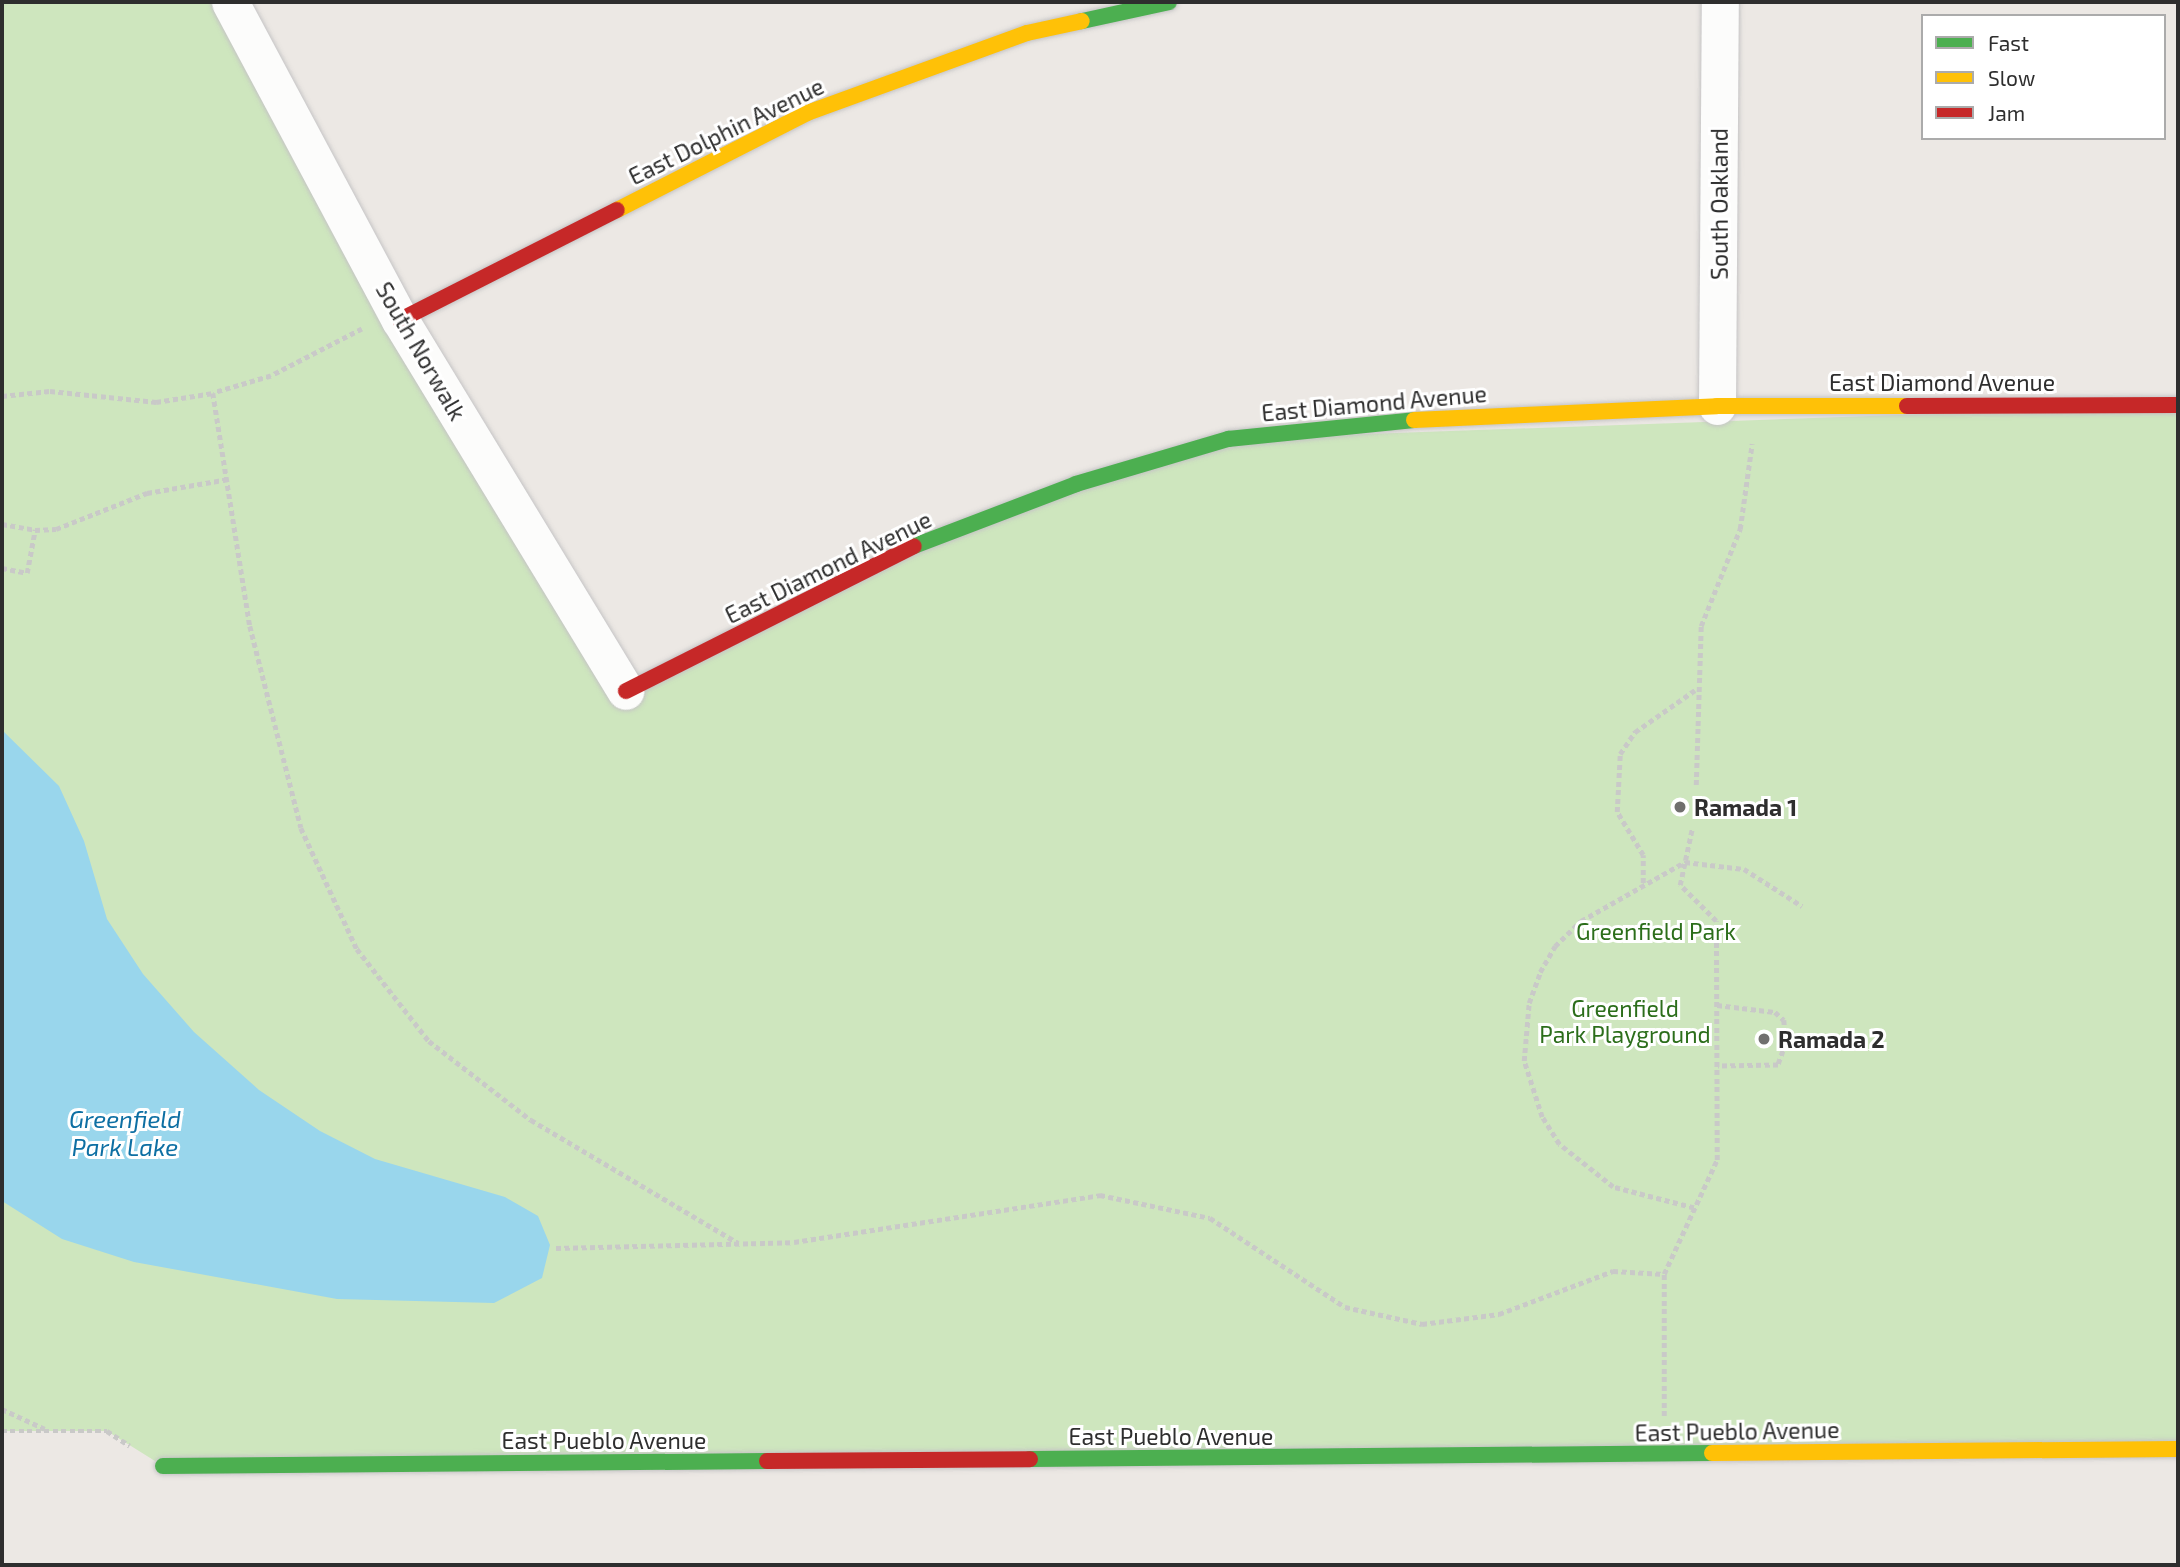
<!DOCTYPE html>
<html>
<head>
<meta charset="utf-8">
<style>
	body { margin:0 }
	#map { position:relative; width:2180px; height:1567px; overflow:hidden; background:#ece8e4; font-family:"Exo 2",sans-serif }
	div>[style] { position:absolute }
	.green>* { inset:0; background:#cee6be }
	.water>* { inset:0; background:#99d6ec }
	.path>* { height:4.5px; margin-top:-2.25px; transform-origin:0; background:repeating-linear-gradient(90deg,#c9c9c8 0 5px,transparent 0 8.5px) }
	.roads { filter:drop-shadow(0 0 2px #c5c4c5) drop-shadow(0 0 2px #c5c4c5) }
	.street>* { height:37px; margin:-18.5px; padding:0 18.5px; transform-origin:18.5px; border-radius:18.5px; background:#fcfcfb }
	.fast>* { height:16px; margin:-8px; padding:0 8px; transform-origin:8px; border-radius:8px; background:#4caf50 }
	.slow>* { height:16px; margin:-8px; padding:0 8px; transform-origin:8px; border-radius:8px; background:#ffc107 }
	.jam>* { height:16px; margin:-8px; padding:0 8px; transform-origin:8px; border-radius:8px; background:#c62828 }
	.dots>* { width:19px; height:19px; translate:-50% -50%; box-sizing:border-box; border:4px solid #fff; border-radius:50% }
	span { translate:-50% -50%; white-space:nowrap; text-align:center; line-height:1.15; -webkit-text-stroke:6px #fff; paint-order:stroke }
	.street-label { font-size:23px; color:#2e2e2e }
	.poi-label { font-size:23px; color:#2e2e2e; font-weight:700 }
	.left { translate:0 -50%; text-align:left }
	.park-label { font-size:23px; color:#2c6e1b }
	.water-label { font-size:24px; color:#0d6fa3; font-style:italic }
	.frame { position:absolute; inset:0; border:4px solid #2e2e2e; pointer-events:none }
	.legend { position:absolute; left:1921px; top:14px; width:245px; height:126px; box-sizing:border-box; background:#fff; border:2px solid #ababab; margin:0; padding:9px 12px; list-style:none; font-size:21px; color:#2e2e2e }
	.legend li { display:flex; align-items:center; gap:14px; height:35px }
	.legend b { width:35px; border:2px solid #ababab }
</style>
</head>
<body>
<div id="map">
	<div class="green">
		<i style="clip-path:polygon(2px 2px,232px 2px,626px 691px,910px 548px,1228px 439px,2178px 405px,2178px 1448px,163px 1466px,107px 1431px,2px 1431px)"></i>
	</div>
	<div class="water">
		<i style="clip-path:polygon(2px 730px,59px 786px,84px 841px,107px 919px,143px 974px,194px 1032px,259px 1090px,320px 1131px,375px 1159px,505px 1197px,538px 1216px,550px 1245px,542px 1278px,494px 1303px,337px 1299px,134px 1262px,62px 1239px,2px 1201px)"></i>
	</div>
	<div class="path">
		<i style="left:362px;top:329px;width:102px;rotate:152.7deg"></i>
		<i style="left:271px;top:376px;width:60px;rotate:163.7deg"></i>
		<i style="left:213px;top:393px;width:236px;rotate:81deg"></i>
		<i style="left:250px;top:626px;width:208px;rotate:75.8deg"></i>
		<i style="left:301px;top:828px;width:133px;rotate:65.2deg"></i>
		<i style="left:357px;top:949px;width:117px;rotate:52deg"></i>
		<i style="left:429px;top:1041px;width:129px;rotate:37.8deg"></i>
		<i style="left:531px;top:1120px;width:241px;rotate:30.7deg"></i>
		<i style="left:2px;top:396px;width:48px;rotate:-5.9deg"></i>
		<i style="left:50px;top:391px;width:107px;rotate:5.9deg"></i>
		<i style="left:156px;top:402px;width:58px;rotate:-9deg"></i>
		<i style="left:2px;top:524px;width:34px;rotate:10deg"></i>
		<i style="left:2px;top:568px;width:25px;rotate:11deg"></i>
		<i style="left:27px;top:573px;width:44px;rotate:-79.5deg"></i>
		<i style="left:35px;top:530px;width:21px;rotate:-3deg"></i>
		<i style="left:56px;top:529px;width:98px;rotate:-21.6deg"></i>
		<i style="left:147px;top:493px;width:83px;rotate:-9.7deg"></i>
		<i style="left:1696px;top:785px;width:159px;rotate:-88.2deg"></i>
		<i style="left:1701px;top:626px;width:105px;rotate:-68.1deg"></i>
		<i style="left:1740px;top:529px;width:86px;rotate:-82deg"></i>
		<i style="left:1643px;top:883px;width:28px;rotate:-90deg"></i>
		<i style="left:1643px;top:855px;width:50px;rotate:-121.2deg"></i>
		<i style="left:1617px;top:812px;width:58px;rotate:-87deg"></i>
		<i style="left:1620px;top:754px;width:27px;rotate:-56deg"></i>
		<i style="left:1635px;top:732px;width:73px;rotate:-35deg"></i>
		<i style="left:1717px;top:1005px;width:58px;rotate:6.9deg"></i>
		<i style="left:1775px;top:1012px;width:12px;rotate:42deg"></i>
		<i style="left:1784px;top:1020px;width:23px;rotate:85deg"></i>
		<i style="left:1786px;top:1043px;width:23px;rotate:110deg"></i>
		<i style="left:1778px;top:1065px;width:60px;rotate:179deg"></i>
		<i style="left:1694px;top:1208px;width:84px;rotate:-165.5deg"></i>
		<i style="left:1613px;top:1187px;width:69px;rotate:-141.5deg"></i>
		<i style="left:1559px;top:1144px;width:32px;rotate:-122deg"></i>
		<i style="left:1542px;top:1117px;width:59px;rotate:-107.8deg"></i>
		<i style="left:1524px;top:1061px;width:58px;rotate:-85.1deg"></i>
		<i style="left:1529px;top:1003px;width:33px;rotate:-70deg"></i>
		<i style="left:1540px;top:972px;width:30px;rotate:-60deg"></i>
		<i style="left:1555px;top:946px;width:36px;rotate:-44deg"></i>
		<i style="left:1581px;top:921px;width:120px;rotate:-29.6deg"></i>
		<i style="left:1685px;top:862px;width:59px;rotate:6.8deg"></i>
		<i style="left:1744px;top:869px;width:69px;rotate:32.5deg"></i>
		<i style="left:556px;top:1248px;width:238px;rotate:-1.4deg"></i>
		<i style="left:794px;top:1242px;width:310px;rotate:-8.7deg"></i>
		<i style="left:1100px;top:1195px;width:112px;rotate:11.8deg"></i>
		<i style="left:1210px;top:1218px;width:162px;rotate:33.4deg"></i>
		<i style="left:1345px;top:1307px;width:79px;rotate:12.4deg"></i>
		<i style="left:1422px;top:1324px;width:78px;rotate:-7.4deg"></i>
		<i style="left:1499px;top:1314px;width:122px;rotate:-20.7deg"></i>
		<i style="left:1613px;top:1271px;width:51px;rotate:3.4deg"></i>
		<i style="left:2px;top:1409px;width:47px;rotate:24.9deg"></i>
		<i style="left:1664px;top:1416px;width:142px;rotate:-90deg"></i>
		<i style="left:1664px;top:1274px;width:126px;rotate:-65.1deg"></i>
		<i style="left:1717px;top:1160px;width:239px;rotate:-90.2deg"></i>
		<i style="left:1716px;top:921px;width:51px;rotate:-135deg"></i>
		<i style="left:1680px;top:885px;width:57px;rotate:-77.9deg"></i>
		<i style="left:2px;top:1431px;width:105px"></i>
		<i style="left:107px;top:1431px;width:27px;rotate:33deg"></i>
	</div>
	<div class="roads">
		<div class="street">
			<i style="left:230px;top:2px;width:361px;rotate:61.9deg"></i>
			<i style="left:400px;top:320px;width:434px;rotate:58.7deg"></i>
			<i style="left:1717px;top:406px;width:404px;rotate:-89.6deg"></i>
		</div>
		<div class="fast">
			<i style="left:1082px;top:21px;width:89px;rotate:-12.3deg"></i>
			<i style="left:914px;top:546px;width:173px;rotate:-20.9deg"></i>
			<i style="left:1076px;top:484px;width:159px;rotate:-16.5deg"></i>
			<i style="left:1228px;top:439px;width:187px;rotate:-5.8deg"></i>
			<i style="left:1030px;top:1459px;width:682px;rotate:-0.5deg"></i>
			<i style="left:163px;top:1466px;width:604px;rotate:-0.47deg"></i>
		</div>
		<div class="slow">
			<i style="left:617px;top:210px;width:213px;rotate:-27deg"></i>
			<i style="left:807px;top:113px;width:234px;rotate:-20deg"></i>
			<i style="left:1027px;top:33px;width:56px;rotate:-12.3deg"></i>
			<i style="left:1414px;top:420px;width:303px;rotate:-2.6deg"></i>
			<i style="left:1717px;top:406px;width:190px"></i>
			<i style="left:1712px;top:1453px;width:466px;rotate:-0.5deg"></i>
		</div>
		<div class="jam">
			<i style="left:400px;top:320px;width:243px;rotate:-26.9deg"></i>
			<i style="left:1907px;top:406px;width:271px;rotate:-0.2deg"></i>
			<i style="left:626px;top:691px;width:322px;rotate:-26.7deg"></i>
			<i style="left:767px;top:1461px;width:263px;rotate:-0.4deg"></i>
		</div>
	</div>
	<div class="dots">
		<i style="left:1680px;top:807px;background:#706f6e"></i>
		<i style="left:1764px;top:1039px;background:#706f6e"></i>
	</div>
	<div class="street-label">
		<span style="left:726px;top:131px;rotate:-26deg">East Dolphin Avenue</span>
		<span style="left:1719px;top:204px;rotate:-90deg">South Oakland</span>
		<span style="left:421px;top:351px;rotate:60deg">South Norwalk</span>
		<span style="left:1942px;top:382px">East Diamond Avenue</span>
		<span style="left:1374px;top:403px;rotate:-5deg">East Diamond Avenue</span>
		<span style="left:828px;top:567px;rotate:-26deg">East Diamond Avenue</span>
		<span style="left:1737px;top:1431px;rotate:-1deg">East Pueblo Avenue</span>
		<span style="left:1171px;top:1436px">East Pueblo Avenue</span>
		<span style="left:604px;top:1440px">East Pueblo Avenue</span>
	</div>
	<div class="poi-label">
		<span class="left" style="left:1694px;top:807px">Ramada 1</span>
		<span class="left" style="left:1778px;top:1039px">Ramada 2</span>
	</div>
	<div class="park-label">
		<span style="left:1656px;top:931px">Greenfield Park</span>
		<span style="left:1625px;top:1021px">Greenfield<br>Park Playground</span>
	</div>
	<div class="water-label">
		<span style="left:125px;top:1133px">Greenfield<br>Park Lake</span>
	</div>
	<div class="frame"></div>
	<ul class="legend">
	<li><b style="height:9px;background:#4caf50"></b>Fast</li>
	<li><b style="height:9px;background:#ffc107"></b>Slow</li>
	<li><b style="height:9px;background:#c62828"></b>Jam</li>
	</ul>
</div>
</body>
</html>
